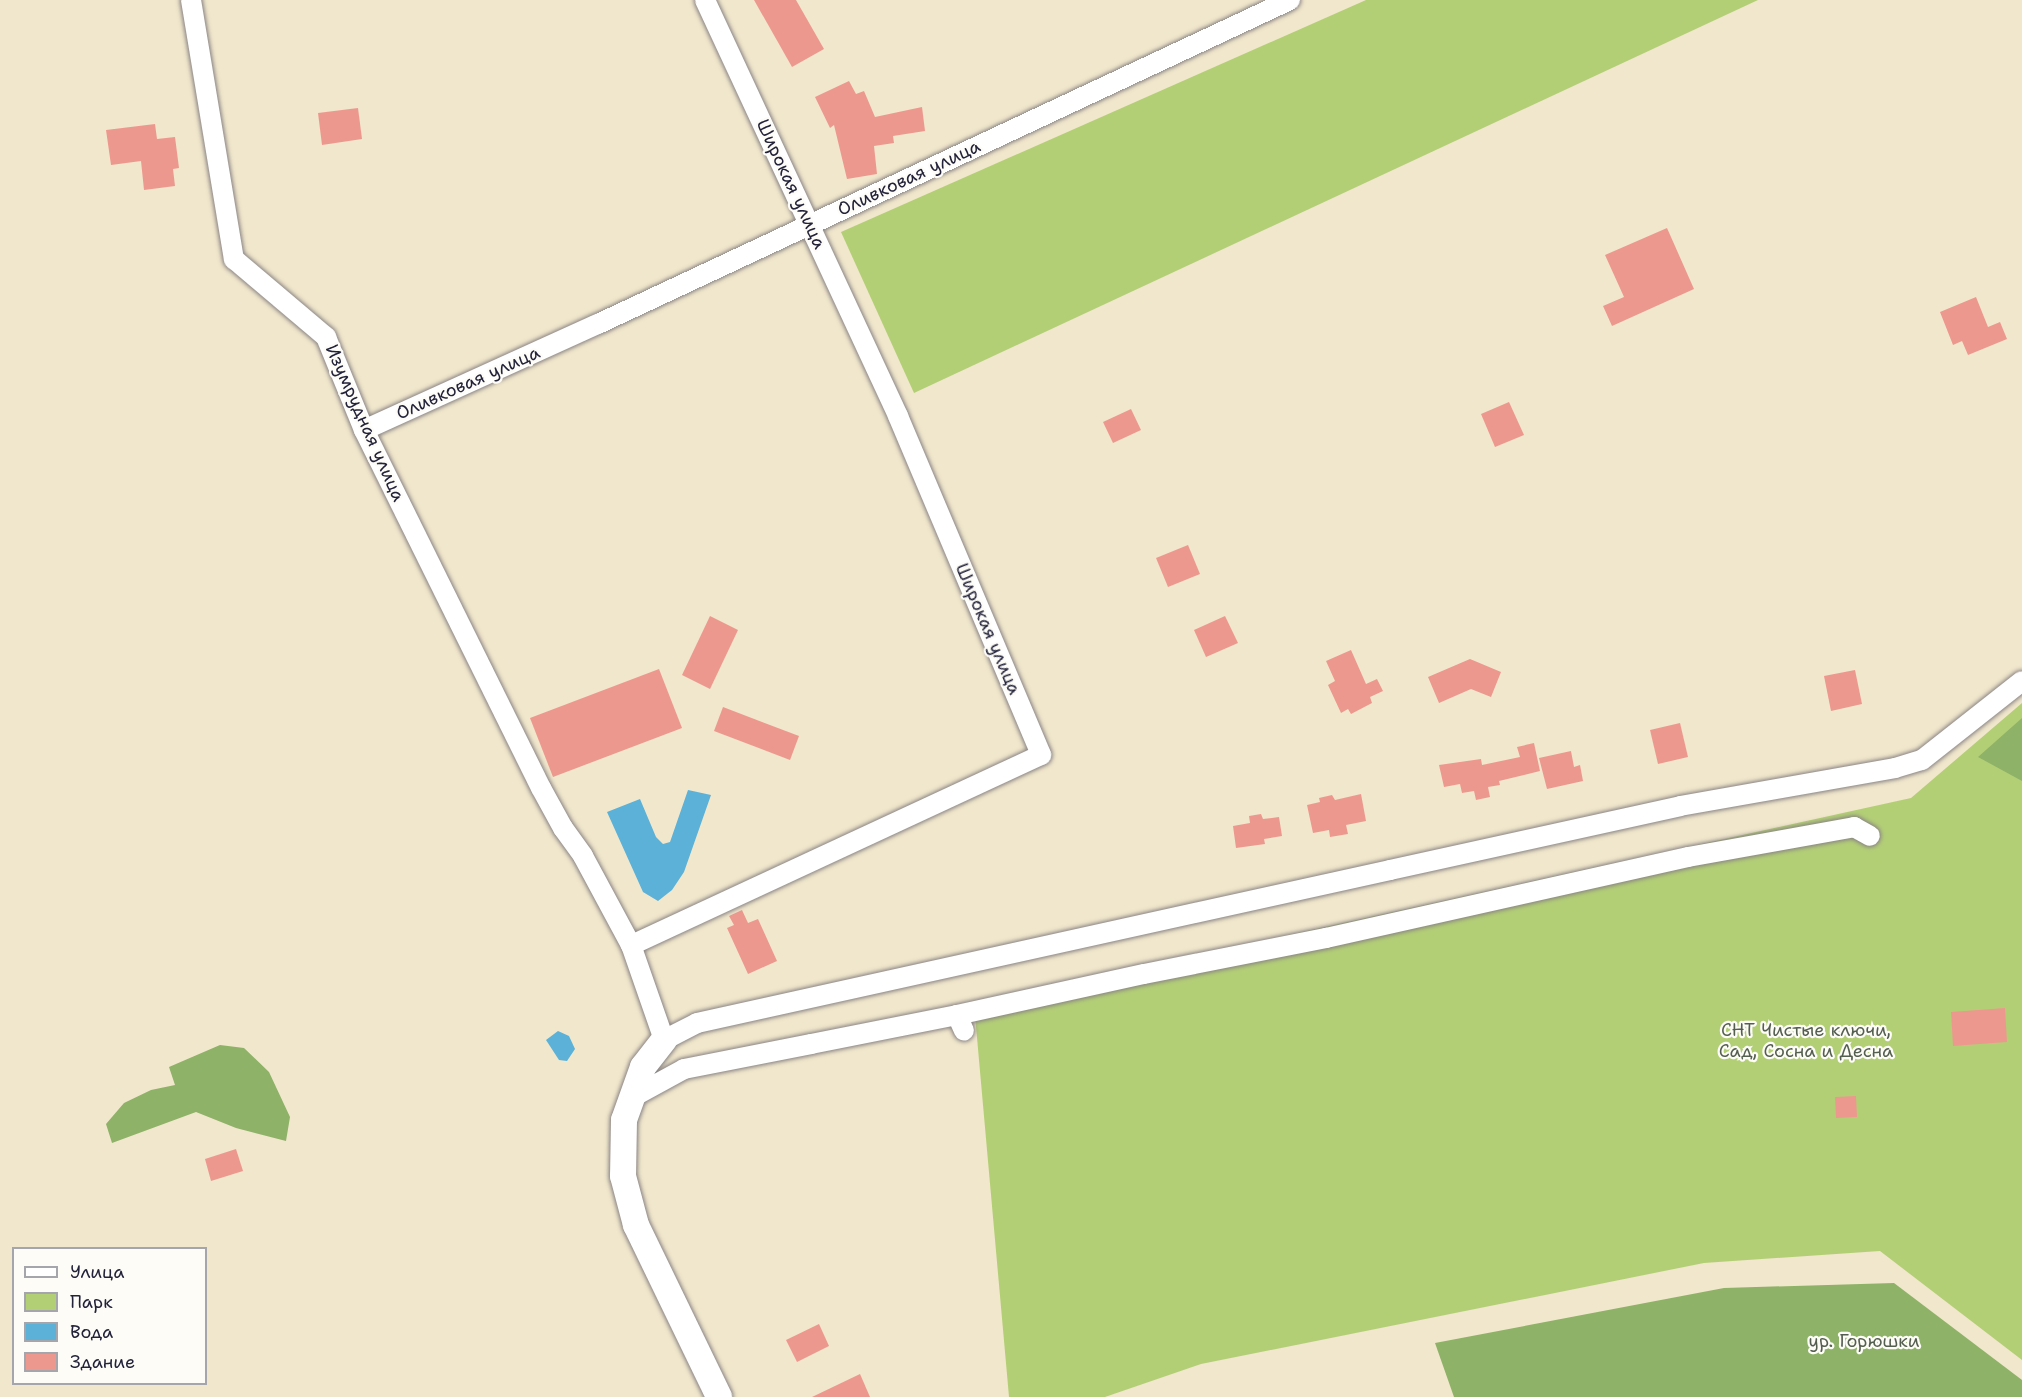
<!DOCTYPE html>
<html>
<head>
<meta charset="utf-8">
<style>
	body { margin:0 }
	#map { position:relative; width:2022px; height:1397px; overflow:hidden; background:#f1e7cc; font-family:"Shantell Sans",sans-serif }
	div>[style] { position:absolute }
	.green>* { inset:0; background:#b3cf76 }
	.forest>* { inset:0; background:#8eb267 }
	.water>* { inset:0; background:#5bb1d7 }
	.building>* { inset:0; background:#ed988e }
	.roads { filter:drop-shadow(0 0 2px #8a8484) drop-shadow(0 0 2px #8a8484) }
	.minor>* { height:20px; margin:-10px; padding:0 10px; transform-origin:10px; border-radius:10px; background:#fff }
	.tertiary>* { height:26px; margin:-13px; padding:0 13px; transform-origin:13px; border-radius:13px; background:#fff }
	span { translate:-50% -50%; white-space:nowrap; text-align:center; line-height:1.15; -webkit-text-stroke:4.5px #fdfcf7; paint-order:stroke }
	.street-label { font-size:18px; color:#22223b }
	.park-label { font-size:18px; color:#555f50 }
	.legend { position:absolute; left:12px; top:1247px; width:195px; height:138px; box-sizing:border-box; background:#fdfcf7; border:2px solid #a5a5ac; margin:0; padding:8px 10px; list-style:none; font-size:18px; color:#22223b }
	.legend li { display:flex; align-items:center; gap:12px; height:30px }
	.legend b { width:30px; border:2px solid #a5a5ac }
</style>
</head>
<body>
<div id="map">
	<div class="green">
		<i style="clip-path:polygon(1366px 0,1758px 0,914px 393px,841px 232px)"></i>
		<i style="clip-path:polygon(2022px 703px,2022px 1360px,1880px 1251px,1704px 1263px,1201px 1364px,1105px 1397px,1009px 1397px,974px 1004px,1911px 798px)"></i>
	</div>
	<div class="forest">
		<i style="clip-path:polygon(2022px 718px,2022px 781px,1978px 757px)"></i>
		<i style="clip-path:polygon(220px 1045px,244px 1048px,269px 1072px,290px 1117px,286px 1141px,236px 1128px,196px 1112px,112px 1143px,106px 1124px,124px 1103px,151px 1090px,175px 1085px,169px 1067px)"></i>
		<i style="clip-path:polygon(1894px 1283px,2022px 1380px,2022px 1397px,1454px 1397px,1435px 1343px,1724px 1288px)"></i>
	</div>
	<div class="water">
		<i style="clip-path:polygon(688px 790px,711px 795px,684px 872px,672px 890px,658px 901px,643px 892px,607px 812px,640px 799px,656px 837px,663px 844px,670px 842px)"></i>
		<i style="clip-path:polygon(558px 1031px,569px 1036px,575px 1049px,567px 1061px,559px 1060px,546px 1040px)"></i>
	</div>
	<div class="building">
		<i style="clip-path:polygon(754px 0,796px 0,824px 49px,792px 67px)"></i>
		<i style="clip-path:polygon(849px 81px,856px 94px,864px 91px,875px 117px,922px 107px,925px 131px,893px 136px,894px 143px,874px 146px,877px 174px,847px 179px,834px 125px,830px 128px,815px 97px)"></i>
		<i style="clip-path:polygon(358px 108px,362px 139px,322px 145px,318px 113px)"></i>
		<i style="clip-path:polygon(155px 124px,157px 139px,175px 137px,179px 168px,173px 169px,175px 186px,144px 190px,141px 161px,111px 165px,106px 130px)"></i>
		<i style="clip-path:polygon(1667px 228px,1694px 289px,1612px 326px,1603px 306px,1624px 297px,1605px 255px)"></i>
		<i style="clip-path:polygon(1976px 297px,1988px 327px,2000px 322px,2007px 339px,1968px 355px,1962px 341px,1953px 345px,1940px 312px)"></i>
		<i style="clip-path:polygon(1509px 402px,1524px 435px,1495px 447px,1481px 414px)"></i>
		<i style="clip-path:polygon(1131px 409px,1141px 430px,1113px 443px,1103px 422px)"></i>
		<i style="clip-path:polygon(1188px 545px,1200px 574px,1168px 587px,1156px 558px)"></i>
		<i style="clip-path:polygon(710px 616px,738px 630px,710px 689px,682px 675px)"></i>
		<i style="clip-path:polygon(1225px 616px,1238px 643px,1206px 657px,1194px 630px)"></i>
		<i style="clip-path:polygon(1351px 650px,1366px 684px,1377px 679px,1383px 691px,1370px 697px,1372px 703px,1351px 714px,1348px 709px,1341px 713px,1328px 685px,1335px 681px,1326px 661px)"></i>
		<i style="clip-path:polygon(1470px 659px,1501px 672px,1491px 697px,1471px 689px,1439px 703px,1428px 677px)"></i>
		<i style="clip-path:polygon(659px 669px,682px 728px,553px 777px,530px 718px)"></i>
		<i style="clip-path:polygon(1855px 670px,1862px 704px,1831px 711px,1824px 676px)"></i>
		<i style="clip-path:polygon(723px 707px,799px 736px,790px 760px,714px 731px)"></i>
		<i style="clip-path:polygon(1680px 723px,1688px 757px,1658px 764px,1650px 730px)"></i>
		<i style="clip-path:polygon(1534px 743px,1540px 771px,1499px 781px,1500px 785px,1488px 787px,1490px 797px,1476px 800px,1474px 791px,1462px 793px,1460px 784px,1444px 787px,1439px 765px,1481px 759px,1482px 765px,1520px 757px,1517px 747px)"></i>
		<i style="clip-path:polygon(1571px 751px,1574px 767px,1580px 765px,1583px 781px,1547px 789px,1539px 758px)"></i>
		<i style="clip-path:polygon(1361px 794px,1366px 821px,1346px 825px,1348px 834px,1330px 837px,1329px 830px,1313px 833px,1307px 805px,1320px 802px,1319px 798px,1332px 795px,1335px 800px)"></i>
		<i style="clip-path:polygon(1261px 814px,1263px 819px,1279px 817px,1282px 836px,1264px 839px,1265px 844px,1236px 848px,1233px 826px,1250px 823px,1249px 816px)"></i>
		<i style="clip-path:polygon(742px 910px,748px 923px,758px 919px,777px 961px,748px 974px,727px 928px,734px 925px,729px 916px)"></i>
		<i style="clip-path:polygon(2005px 1008px,2007px 1042px,1953px 1046px,1951px 1012px)"></i>
		<i style="clip-path:polygon(1856px 1096px,1857px 1117px,1836px 1118px,1835px 1097px)"></i>
		<i style="clip-path:polygon(236px 1149px,243px 1171px,211px 1181px,205px 1159px)"></i>
		<i style="clip-path:polygon(819px 1324px,829px 1346px,797px 1362px,786px 1340px)"></i>
		<i style="clip-path:polygon(860px 1374px,870px 1397px,812px 1397px)"></i>
	</div>
	<div class="roads">
		<div class="minor">
			<i style="left:191px;top:0;width:263px;rotate:80.6deg"></i>
			<i style="left:234px;top:259px;width:121px;rotate:40.3deg"></i>
			<i style="left:326px;top:337px;width:100px;rotate:67.8deg"></i>
			<i style="left:364px;top:430px;width:399px;rotate:63.7deg"></i>
			<i style="left:541px;top:788px;width:46px;rotate:61.2deg"></i>
			<i style="left:563px;top:828px;width:34px;rotate:54deg"></i>
			<i style="left:583px;top:856px;width:101px;rotate:61.7deg"></i>
			<i style="left:705px;top:0;width:459px;rotate:65.1deg"></i>
			<i style="left:898px;top:416px;width:368px;rotate:67.1deg"></i>
			<i style="left:1041px;top:755px;width:452px;rotate:155.1deg"></i>
			<i style="left:631px;top:945px;width:101px;rotate:70.8deg"></i>
			<i style="left:664px;top:1040px;width:37px;rotate:-27deg"></i>
			<i style="left:697px;top:1023px;width:710px;rotate:-12.45deg"></i>
			<i style="left:1390px;top:870px;width:297px;rotate:-12.4deg"></i>
			<i style="left:1680px;top:806px;width:218px;rotate:-10deg"></i>
			<i style="left:1895px;top:768px;width:28px;rotate:-17deg"></i>
			<i style="left:1922px;top:760px;width:127px;rotate:-38.3deg"></i>
			<i style="left:364px;top:430px;width:257px;rotate:-24.4deg"></i>
			<i style="left:598px;top:324px;width:764px;rotate:-25.09deg"></i>
			<i style="left:957px;top:1015px;width:191px;rotate:-12.4deg"></i>
			<i style="left:1144px;top:974px;width:186px;rotate:-11.2deg"></i>
			<i style="left:1326px;top:938px;width:371px;rotate:-12.6deg"></i>
			<i style="left:1688px;top:857px;width:169px;rotate:-10.2deg"></i>
			<i style="left:1854px;top:827px;width:18px;rotate:29deg"></i>
			<i style="left:631px;top:1098px;width:60px;rotate:-28.7deg"></i>
			<i style="left:684px;top:1069px;width:129px;rotate:-11.1deg"></i>
			<i style="left:811px;top:1044px;width:149px;rotate:-11.2deg"></i>
			<i style="left:957px;top:1015px;width:17px;rotate:66deg"></i>
		</div>
		<div class="tertiary">
			<i style="left:664px;top:1040px;width:34px;rotate:128deg"></i>
			<i style="left:643px;top:1067px;width:56px;rotate:109.7deg"></i>
			<i style="left:624px;top:1120px;width:56px;rotate:91deg"></i>
			<i style="left:623px;top:1176px;width:51px;rotate:75.1deg"></i>
			<i style="left:636px;top:1225px;width:191px;rotate:64.2deg"></i>
		</div>
	</div>
	<div class="street-label">
		<span style="left:909px;top:178px;rotate:-25deg">Оливковая улица</span>
		<span style="left:791px;top:184px;rotate:65deg">Широкая улица</span>
		<span style="left:468px;top:383px;rotate:-24deg">Оливковая улица</span>
		<span style="left:365px;top:423px;rotate:66deg">Изумрудная улица</span>
		<span style="left:988px;top:629px;rotate:67deg">Широкая улица</span>
	</div>
	<div class="park-label">
		<span style="left:1806px;top:1041px">СНТ Чистые ключи,<br>Сад, Сосна и Десна</span>
		<span style="left:1864px;top:1341px">ур. Горюшки</span>
	</div>
	<ul class="legend">
	<li><b style="height:8px;background:#fff"></b>Улица</li>
	<li><b style="height:16px;background:#b3cf76"></b>Парк</li>
	<li><b style="height:16px;background:#5bb1d7"></b>Вода</li>
	<li><b style="height:16px;background:#ed988e"></b>Здание</li>
	</ul>
</div>
</body>
</html>
